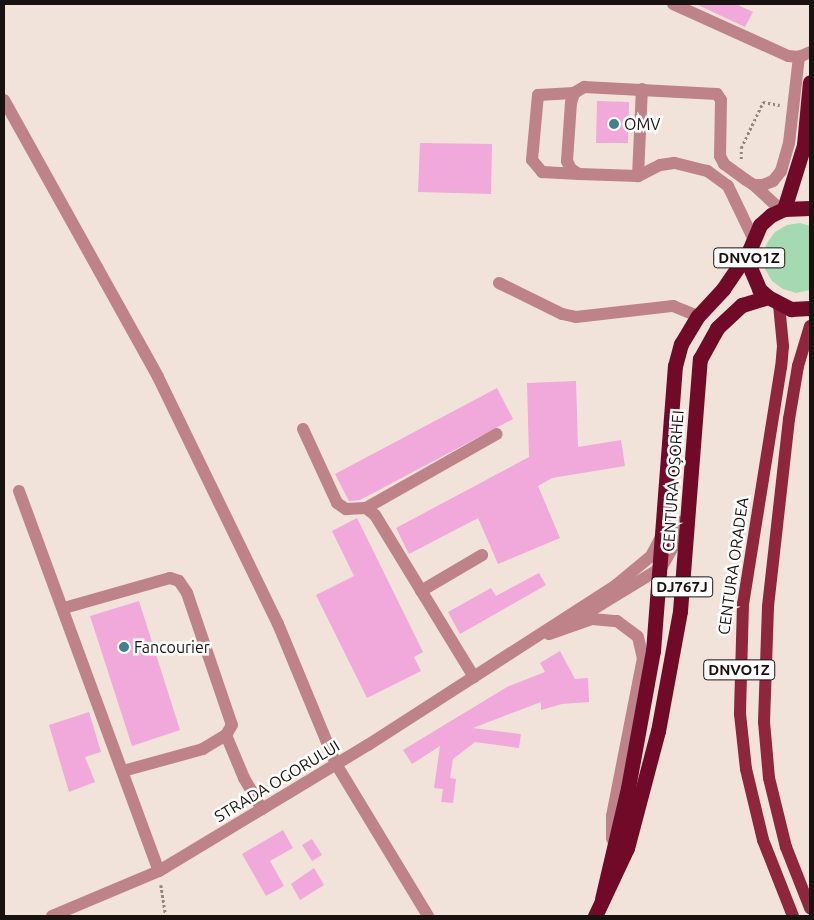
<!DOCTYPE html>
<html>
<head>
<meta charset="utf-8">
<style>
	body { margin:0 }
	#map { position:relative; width:814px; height:920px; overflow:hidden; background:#f2e3da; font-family:Ubuntu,sans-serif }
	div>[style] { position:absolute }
	.green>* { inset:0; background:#a4d9b1 }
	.building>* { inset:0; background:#f1a8da }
	.path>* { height:2.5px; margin-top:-1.25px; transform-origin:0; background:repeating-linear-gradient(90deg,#918680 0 2.5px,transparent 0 5px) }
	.minor>* { height:12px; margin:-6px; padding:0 6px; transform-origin:6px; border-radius:6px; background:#be8289 }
	.major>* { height:12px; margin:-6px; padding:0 6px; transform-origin:6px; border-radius:6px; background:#90253e }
	.highway>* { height:15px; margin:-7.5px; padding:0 7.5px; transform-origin:7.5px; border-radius:7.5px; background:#710a29 }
	.dots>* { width:14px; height:14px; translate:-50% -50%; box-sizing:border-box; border:2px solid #fff; border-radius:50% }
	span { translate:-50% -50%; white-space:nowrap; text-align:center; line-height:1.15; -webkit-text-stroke:5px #fff; paint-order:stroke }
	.shield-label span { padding:1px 4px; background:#fff; border:1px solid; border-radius:4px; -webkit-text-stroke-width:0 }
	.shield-label { font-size:15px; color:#181310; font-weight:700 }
	.poi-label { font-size:16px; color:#181310 }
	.left { translate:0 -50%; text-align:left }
	.street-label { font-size:16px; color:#181310 }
	.frame { position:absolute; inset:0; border:5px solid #181310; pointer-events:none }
</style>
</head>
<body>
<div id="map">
	<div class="green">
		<i style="clip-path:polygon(800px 223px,810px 226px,810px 290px,796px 293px,783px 289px,772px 281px,765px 269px,763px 256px,767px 243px,775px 232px,787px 225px)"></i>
	</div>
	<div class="building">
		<i style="clip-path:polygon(696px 4px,736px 4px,753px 12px,745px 27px)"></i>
		<i style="clip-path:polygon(597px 101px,629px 102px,628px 143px,596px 143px)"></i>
		<i style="clip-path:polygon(420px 143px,492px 144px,491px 194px,418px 192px)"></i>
		<i style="clip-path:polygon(576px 381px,578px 447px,621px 440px,625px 466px,552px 478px,538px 486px,560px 538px,498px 564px,478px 518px,409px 554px,396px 528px,529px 457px,527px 383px)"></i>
		<i style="clip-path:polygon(497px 388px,513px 419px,360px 500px,349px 501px,335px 474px)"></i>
		<i style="clip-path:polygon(357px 518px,423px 652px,414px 657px,421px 671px,367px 698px,316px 595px,354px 576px,332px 531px)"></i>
		<i style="clip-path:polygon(539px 573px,546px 585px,460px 634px,448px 612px,491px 588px,496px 596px)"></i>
		<i style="clip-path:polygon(139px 601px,180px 730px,132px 746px,90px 616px)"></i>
		<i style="clip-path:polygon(560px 651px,575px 679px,588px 678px,589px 702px,562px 704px,541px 710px,541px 702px,473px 728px,521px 734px,519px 748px,475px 742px,453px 759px,450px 778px,456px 779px,453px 803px,441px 802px,443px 789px,434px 788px,440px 746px,412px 764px,403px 750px,507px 687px,545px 672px,540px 663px)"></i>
		<i style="clip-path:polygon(89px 712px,101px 752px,85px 757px,95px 782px,69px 792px,49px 725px)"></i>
		<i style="clip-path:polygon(283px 830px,293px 848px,270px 861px,284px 886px,266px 896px,242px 854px)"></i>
		<i style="clip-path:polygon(312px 839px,322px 855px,312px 861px,302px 845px)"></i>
		<i style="clip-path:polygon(314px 868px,324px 885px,300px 900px,291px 884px)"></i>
	</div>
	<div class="path">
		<i style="left:741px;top:159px;width:11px;rotate:-90deg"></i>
		<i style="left:741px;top:148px;width:51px;rotate:-64.4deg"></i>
		<i style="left:763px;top:102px;width:17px;rotate:10deg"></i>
		<i style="left:161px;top:885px;width:31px;rotate:81deg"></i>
	</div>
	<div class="minor">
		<i style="left:673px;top:4px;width:126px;rotate:24.3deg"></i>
		<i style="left:788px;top:56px;width:11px;rotate:5deg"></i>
		<i style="left:799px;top:57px;width:12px;rotate:-24deg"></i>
		<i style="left:574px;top:93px;width:36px;rotate:177deg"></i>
		<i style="left:538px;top:95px;width:65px;rotate:95.3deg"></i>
		<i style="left:532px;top:160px;width:16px;rotate:50deg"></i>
		<i style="left:542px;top:172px;width:37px;rotate:3deg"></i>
		<i style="left:4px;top:100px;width:317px;rotate:60.9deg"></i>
		<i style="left:158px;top:377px;width:275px;rotate:64.1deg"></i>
		<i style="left:278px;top:624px;width:152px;rotate:67.5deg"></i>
		<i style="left:336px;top:764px;width:178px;rotate:58.8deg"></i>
		<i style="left:638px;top:176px;width:87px;rotate:-87.4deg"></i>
		<i style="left:754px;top:185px;width:37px;rotate:43deg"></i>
		<i style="left:753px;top:238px;width:58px;rotate:-115.7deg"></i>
		<i style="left:728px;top:186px;width:26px;rotate:-144deg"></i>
		<i style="left:707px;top:171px;width:34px;rotate:-166deg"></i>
		<i style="left:674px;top:163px;width:14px;rotate:172deg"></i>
		<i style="left:660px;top:165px;width:25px;rotate:153deg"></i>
		<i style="left:638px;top:176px;width:59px;rotate:-178.1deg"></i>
		<i style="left:579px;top:174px;width:9px;rotate:-148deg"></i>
		<i style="left:571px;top:169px;width:9px;rotate:-117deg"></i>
		<i style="left:567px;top:161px;width:58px;rotate:-86.1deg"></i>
		<i style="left:571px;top:103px;width:10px;rotate:-73deg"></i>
		<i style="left:574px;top:93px;width:12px;rotate:-31deg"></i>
		<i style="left:584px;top:87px;width:133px;rotate:3deg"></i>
		<i style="left:717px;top:94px;width:7px;rotate:56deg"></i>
		<i style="left:721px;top:100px;width:56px;rotate:91deg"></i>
		<i style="left:720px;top:156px;width:9px;rotate:63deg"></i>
		<i style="left:724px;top:164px;width:27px;rotate:36deg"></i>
		<i style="left:746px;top:180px;width:9px;rotate:32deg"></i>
		<i style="left:754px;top:185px;width:9px"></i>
		<i style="left:763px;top:185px;width:11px;rotate:-22deg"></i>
		<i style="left:773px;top:181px;width:13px;rotate:-51deg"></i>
		<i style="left:781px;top:171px;width:29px;rotate:-74deg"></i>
		<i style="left:789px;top:143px;width:87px;rotate:-83.4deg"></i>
		<i style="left:499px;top:283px;width:70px;rotate:26.2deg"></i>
		<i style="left:562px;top:314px;width:14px;rotate:12deg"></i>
		<i style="left:576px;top:317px;width:98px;rotate:-6.5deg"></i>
		<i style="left:673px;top:306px;width:27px;rotate:22deg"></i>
		<i style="left:303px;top:429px;width:81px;rotate:65.3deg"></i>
		<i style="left:337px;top:503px;width:11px;rotate:34deg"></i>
		<i style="left:346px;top:509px;width:20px;rotate:-3deg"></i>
		<i style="left:366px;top:508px;width:11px;rotate:38deg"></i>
		<i style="left:375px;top:515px;width:190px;rotate:58.6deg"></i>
		<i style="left:19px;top:491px;width:405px;rotate:69.8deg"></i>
		<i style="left:366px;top:508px;width:150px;rotate:-29.5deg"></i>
		<i style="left:421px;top:591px;width:71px;rotate:-30.5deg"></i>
		<i style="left:64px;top:608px;width:110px;rotate:-15.8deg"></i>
		<i style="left:170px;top:578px;width:9px;rotate:18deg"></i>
		<i style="left:179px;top:581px;width:14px;rotate:56deg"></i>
		<i style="left:187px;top:593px;width:139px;rotate:71.2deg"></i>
		<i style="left:232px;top:725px;width:12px;rotate:121deg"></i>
		<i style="left:226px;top:735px;width:27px;rotate:149deg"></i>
		<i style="left:203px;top:749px;width:83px;rotate:164.6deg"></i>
		<i style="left:579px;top:618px;width:96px;rotate:-31.4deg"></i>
		<i style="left:661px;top:568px;width:34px;rotate:-60deg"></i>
		<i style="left:678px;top:538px;width:16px;rotate:-83deg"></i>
		<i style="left:549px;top:634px;width:46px;rotate:-19.2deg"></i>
		<i style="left:592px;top:619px;width:25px;rotate:5deg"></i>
		<i style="left:617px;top:621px;width:26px;rotate:37deg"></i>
		<i style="left:638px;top:637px;width:22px;rotate:77deg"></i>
		<i style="left:643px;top:658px;width:161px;rotate:101.1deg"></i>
		<i style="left:612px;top:816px;width:23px;rotate:90deg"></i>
		<i style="left:226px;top:735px;width:47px;rotate:67.3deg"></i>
		<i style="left:244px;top:778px;width:36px;rotate:60deg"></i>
		<i style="left:52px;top:916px;width:116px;rotate:-22.8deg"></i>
		<i style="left:159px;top:871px;width:244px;rotate:-31.1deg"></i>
		<i style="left:368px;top:745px;width:295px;rotate:-32.8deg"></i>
		<i style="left:616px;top:585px;width:45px;rotate:-39.6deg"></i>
		<i style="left:651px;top:556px;width:21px;rotate:-62deg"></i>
	</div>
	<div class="major">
		<i style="left:779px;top:305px;width:41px;rotate:84.4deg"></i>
		<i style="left:783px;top:346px;width:21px;rotate:95deg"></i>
		<i style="left:781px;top:367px;width:240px;rotate:99.1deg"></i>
		<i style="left:743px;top:604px;width:110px;rotate:91.6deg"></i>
		<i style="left:740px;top:714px;width:55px;rotate:83.8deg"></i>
		<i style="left:746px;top:769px;width:73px;rotate:76.5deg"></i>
		<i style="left:763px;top:840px;width:82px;rotate:68.5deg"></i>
		<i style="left:810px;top:326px;width:42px;rotate:106.7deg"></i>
		<i style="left:798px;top:366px;width:54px;rotate:99.6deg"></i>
		<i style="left:789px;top:419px;width:189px;rotate:96.4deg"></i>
		<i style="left:768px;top:607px;width:115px;rotate:92deg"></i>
		<i style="left:764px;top:722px;width:56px;rotate:84.9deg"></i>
		<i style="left:769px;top:778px;width:71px;rotate:76.2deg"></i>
		<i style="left:786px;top:847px;width:66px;rotate:68.5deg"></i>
	</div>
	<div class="highway">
		<i style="left:810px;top:208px;width:26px;rotate:178deg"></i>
		<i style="left:784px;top:209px;width:14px;rotate:155deg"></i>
		<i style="left:771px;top:215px;width:15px;rotate:138deg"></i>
		<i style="left:760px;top:225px;width:28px;rotate:113deg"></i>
		<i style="left:749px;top:251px;width:14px;rotate:90deg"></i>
		<i style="left:749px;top:265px;width:26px;rotate:67deg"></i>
		<i style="left:759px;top:289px;width:12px;rotate:42deg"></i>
		<i style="left:768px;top:297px;width:26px;rotate:28deg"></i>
		<i style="left:791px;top:309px;width:19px;rotate:-3deg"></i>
		<i style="left:784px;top:209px;width:67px;rotate:-72.6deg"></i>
		<i style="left:804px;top:145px;width:63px;rotate:-84.6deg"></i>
		<i style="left:602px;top:899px;width:114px;rotate:-76.8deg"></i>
		<i style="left:628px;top:788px;width:139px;rotate:-79.7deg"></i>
		<i style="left:653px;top:651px;width:286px;rotate:-85.6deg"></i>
		<i style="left:675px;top:366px;width:23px;rotate:-75deg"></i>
		<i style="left:681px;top:344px;width:33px;rotate:-59deg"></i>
		<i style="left:698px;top:316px;width:37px;rotate:-47deg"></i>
		<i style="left:723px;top:289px;width:46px;rotate:-55.6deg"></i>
		<i style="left:595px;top:916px;width:75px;rotate:-64.8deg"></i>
		<i style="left:627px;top:848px;width:121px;rotate:-75.2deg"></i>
		<i style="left:658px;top:731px;width:122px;rotate:-79.6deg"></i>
		<i style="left:680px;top:611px;width:253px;rotate:-85.5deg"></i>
		<i style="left:700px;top:359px;width:35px;rotate:-61deg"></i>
		<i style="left:717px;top:328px;width:34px;rotate:-43deg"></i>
		<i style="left:742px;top:305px;width:27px;rotate:-17deg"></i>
	</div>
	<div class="dots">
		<i style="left:614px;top:124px;background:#3f8192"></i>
		<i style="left:124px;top:647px;background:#3f8192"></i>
	</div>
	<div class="shield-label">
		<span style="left:749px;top:258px">DNVO1Z</span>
		<span style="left:682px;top:587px">DJ767J</span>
		<span style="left:739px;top:670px">DNVO1Z</span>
	</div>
	<div class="poi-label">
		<span class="left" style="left:624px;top:124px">OMV</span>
		<span class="left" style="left:134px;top:647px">Fancourier</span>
	</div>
	<div class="street-label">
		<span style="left:673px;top:481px;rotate:-86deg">CENTURA OȘORHEI</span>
		<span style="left:733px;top:566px;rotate:-82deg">CENTURA ORADEA</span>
		<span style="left:277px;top:781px;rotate:-31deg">STRADA OGORULUI</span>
	</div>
	<div class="frame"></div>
</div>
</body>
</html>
